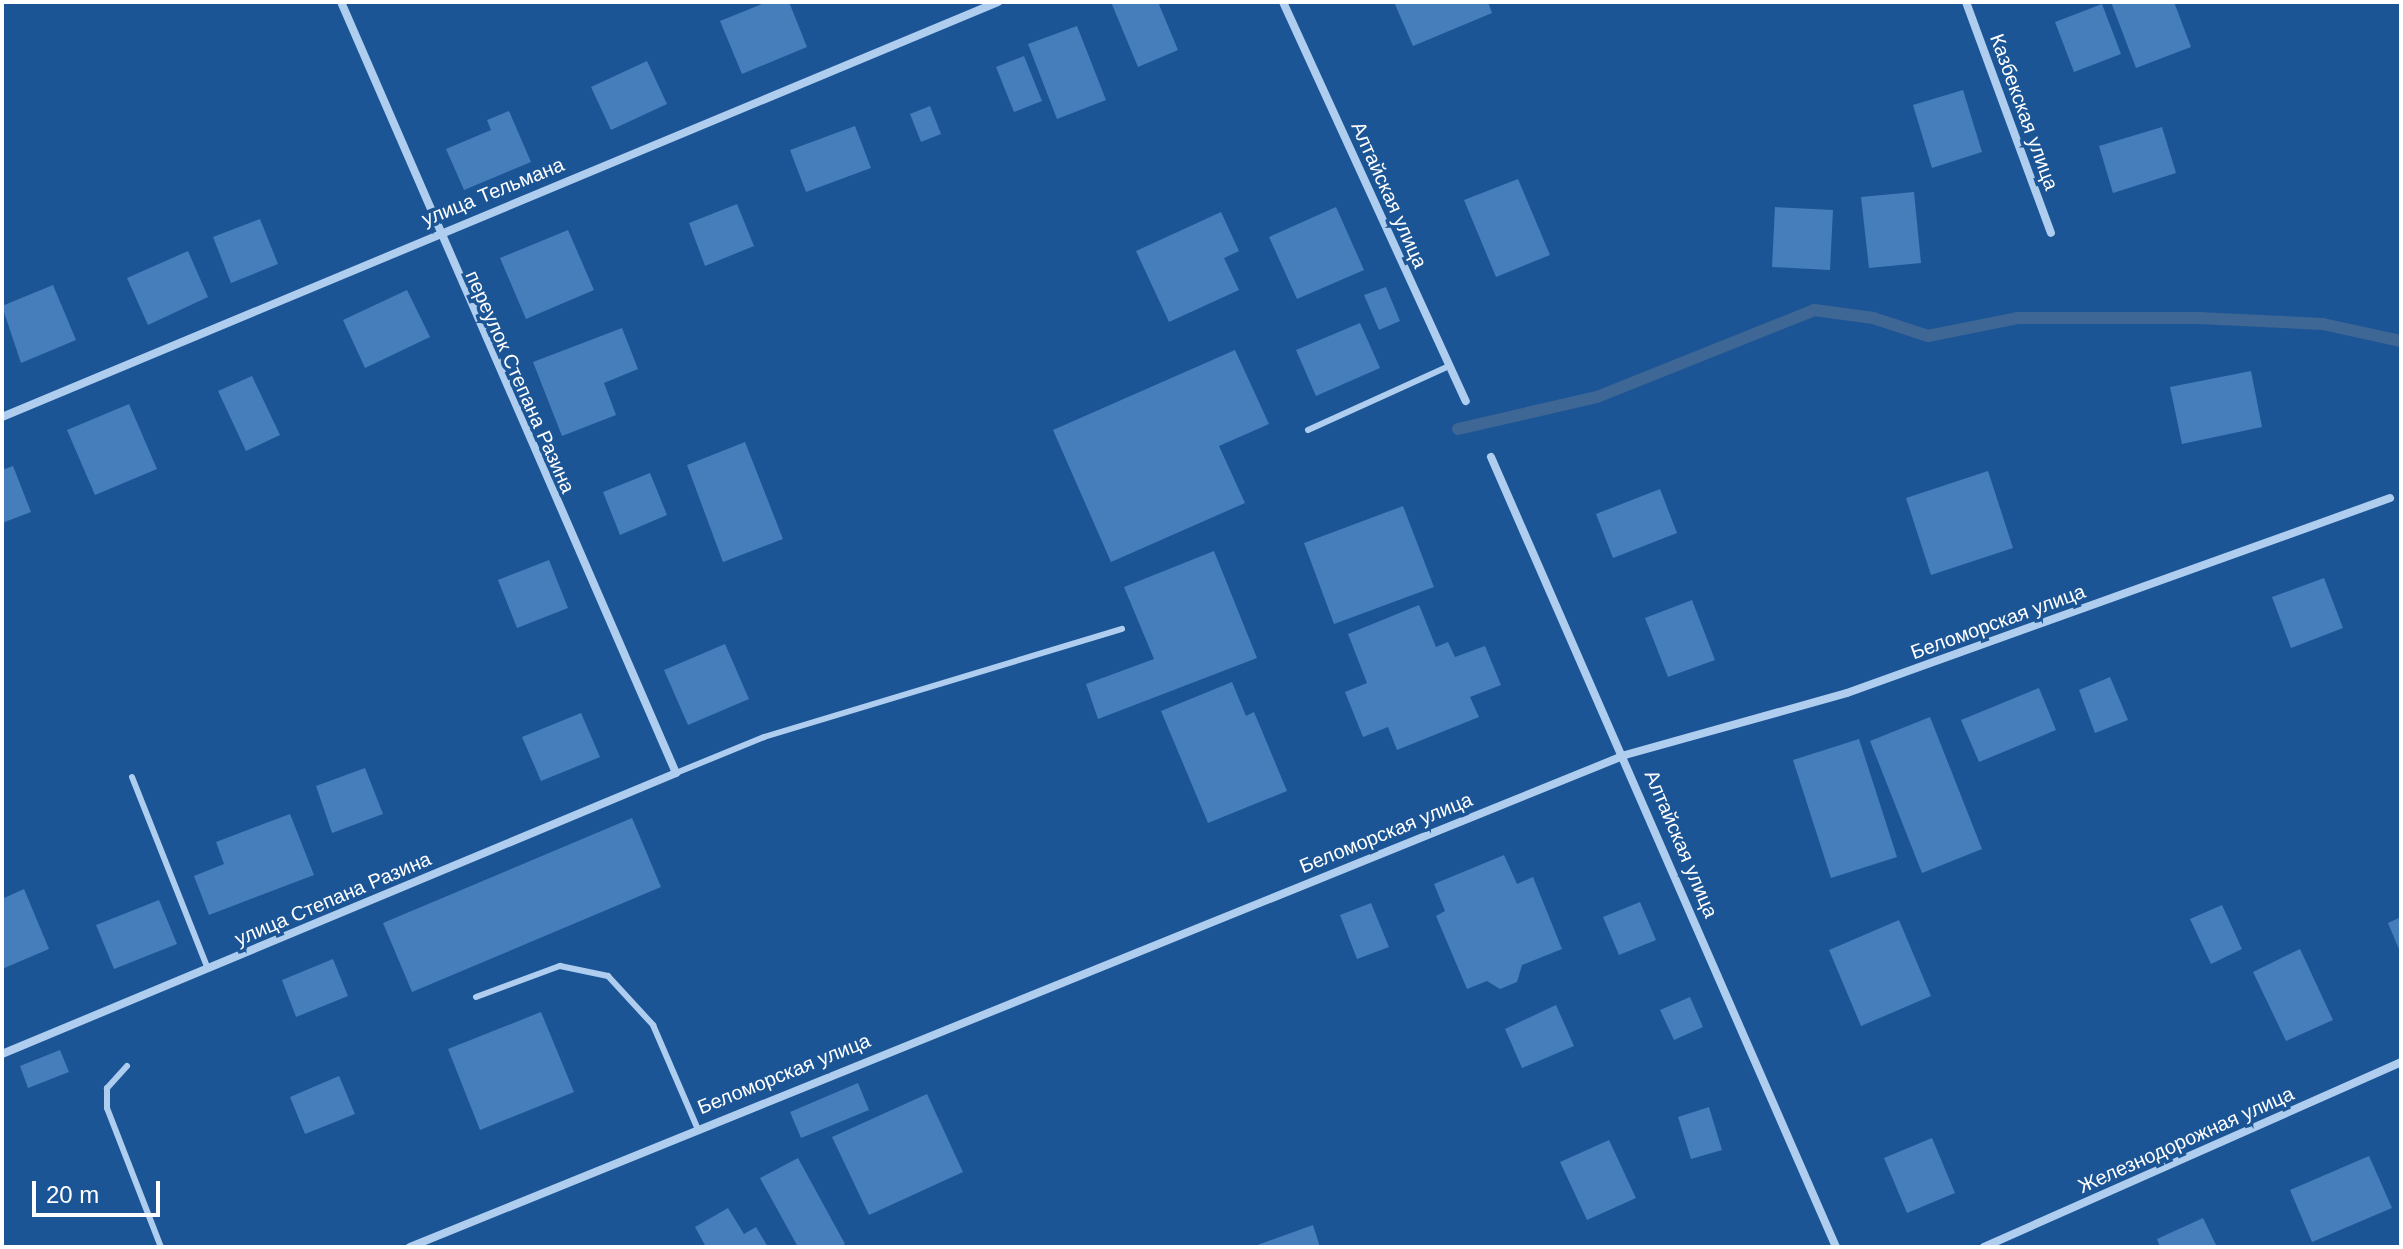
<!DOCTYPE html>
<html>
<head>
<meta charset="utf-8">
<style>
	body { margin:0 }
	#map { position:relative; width:2403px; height:1249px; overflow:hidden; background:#1c5595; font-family:Arial,sans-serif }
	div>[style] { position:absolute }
	.stream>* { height:12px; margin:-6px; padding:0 6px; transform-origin:6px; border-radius:6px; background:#3f6795 }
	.building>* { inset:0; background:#457ebb }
	.lane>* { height:6px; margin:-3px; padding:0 3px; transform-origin:3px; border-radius:3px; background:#afceef }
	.street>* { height:8px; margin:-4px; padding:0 4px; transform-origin:4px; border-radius:4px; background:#afceef }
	span { translate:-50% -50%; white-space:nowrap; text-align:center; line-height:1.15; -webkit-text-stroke:7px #1c5595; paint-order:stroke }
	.street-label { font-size:20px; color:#fff }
	.frame { position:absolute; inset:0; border:4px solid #fff; pointer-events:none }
	.scale { position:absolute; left:32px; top:1181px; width:128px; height:36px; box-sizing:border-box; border:4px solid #fff; border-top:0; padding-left:10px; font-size:24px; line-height:28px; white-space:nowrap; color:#fff; -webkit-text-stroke:6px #1c5595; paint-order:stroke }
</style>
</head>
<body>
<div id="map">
	<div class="stream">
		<i style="left:1458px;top:429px;width:143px;rotate:-13deg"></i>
		<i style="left:1597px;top:397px;width:234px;rotate:-21.8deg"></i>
		<i style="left:1814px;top:310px;width:60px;rotate:7.7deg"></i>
		<i style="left:1873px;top:318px;width:58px;rotate:18.1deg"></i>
		<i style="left:1928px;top:336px;width:91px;rotate:-11.4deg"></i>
		<i style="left:2017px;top:318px;width:181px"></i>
		<i style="left:2198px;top:318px;width:125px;rotate:2.7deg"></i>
		<i style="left:2323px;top:324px;width:80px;rotate:12.3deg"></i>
	</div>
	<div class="building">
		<i style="clip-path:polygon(767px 2px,789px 2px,807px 47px,742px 74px,720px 21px)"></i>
		<i style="clip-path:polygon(1111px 2px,1158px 2px,1178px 50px,1138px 67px)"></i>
		<i style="clip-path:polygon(1394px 2px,1488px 2px,1492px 13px,1413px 46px)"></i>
		<i style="clip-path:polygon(2111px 2px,2174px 2px,2191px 47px,2136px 68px)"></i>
		<i style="clip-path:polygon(2102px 4px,2121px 54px,2074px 72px,2055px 22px)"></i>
		<i style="clip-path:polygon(1077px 26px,1106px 100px,1057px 119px,1028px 44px)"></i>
		<i style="clip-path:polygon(1024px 56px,1042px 101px,1014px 112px,996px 67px)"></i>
		<i style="clip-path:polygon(647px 61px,667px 104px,611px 130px,591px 87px)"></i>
		<i style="clip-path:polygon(1963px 90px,1982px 152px,1932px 168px,1913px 105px)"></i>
		<i style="clip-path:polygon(930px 106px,941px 134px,921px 142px,910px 114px)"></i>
		<i style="clip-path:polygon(509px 111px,531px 162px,464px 190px,446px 149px,491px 130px,487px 120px)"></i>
		<i style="clip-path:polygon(855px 126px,871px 168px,806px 192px,790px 150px)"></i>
		<i style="clip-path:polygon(2162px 127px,2176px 173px,2113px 193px,2099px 146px)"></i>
		<i style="clip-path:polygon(1518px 179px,1550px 255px,1496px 277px,1464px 200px)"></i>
		<i style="clip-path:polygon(1914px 192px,1921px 263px,1869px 268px,1861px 197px)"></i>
		<i style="clip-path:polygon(737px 204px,754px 246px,705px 266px,689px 223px)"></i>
		<i style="clip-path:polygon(1336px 207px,1364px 270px,1297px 299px,1269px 237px)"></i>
		<i style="clip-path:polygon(1775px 207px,1833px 210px,1830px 270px,1772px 267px)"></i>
		<i style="clip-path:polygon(1221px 212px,1239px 251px,1224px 258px,1239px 290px,1169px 322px,1136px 251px)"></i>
		<i style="clip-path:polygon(260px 219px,278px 264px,231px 283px,213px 237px)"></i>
		<i style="clip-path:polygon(568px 230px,594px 290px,526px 319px,500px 258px)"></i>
		<i style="clip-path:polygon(188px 251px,208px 297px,148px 325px,127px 278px)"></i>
		<i style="clip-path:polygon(53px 285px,76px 340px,21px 363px,2px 306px)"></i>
		<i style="clip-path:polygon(1386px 287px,1400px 321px,1379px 330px,1364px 295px)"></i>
		<i style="clip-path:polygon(407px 290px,430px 337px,365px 368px,343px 320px)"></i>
		<i style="clip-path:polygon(1360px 323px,1380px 368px,1316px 396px,1296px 350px)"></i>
		<i style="clip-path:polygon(622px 328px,638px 369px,604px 383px,616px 415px,562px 436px,533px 362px)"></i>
		<i style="clip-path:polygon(1235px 350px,1269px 424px,1219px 446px,1245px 503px,1111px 562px,1053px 430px)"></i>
		<i style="clip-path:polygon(2251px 371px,2262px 427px,2182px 444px,2170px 387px)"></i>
		<i style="clip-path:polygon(252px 376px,280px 435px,246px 451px,218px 391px)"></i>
		<i style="clip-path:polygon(129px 404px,157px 469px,95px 495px,67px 430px)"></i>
		<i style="clip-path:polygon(745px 442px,783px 539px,723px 562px,687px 465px)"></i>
		<i style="clip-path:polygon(13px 466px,31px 512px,2px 523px,2px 470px)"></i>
		<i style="clip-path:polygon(1988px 471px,2013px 548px,1931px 575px,1906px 498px)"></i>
		<i style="clip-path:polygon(650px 473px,667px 515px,620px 535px,603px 492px)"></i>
		<i style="clip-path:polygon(1660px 489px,1677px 533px,1613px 558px,1596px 514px)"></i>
		<i style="clip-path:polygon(1403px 506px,1434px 587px,1334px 624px,1304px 543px)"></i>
		<i style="clip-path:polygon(1214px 551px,1257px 658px,1098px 719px,1086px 684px,1154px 659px,1124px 587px)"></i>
		<i style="clip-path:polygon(549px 560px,568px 608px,517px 628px,498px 580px)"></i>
		<i style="clip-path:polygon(2324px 578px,2343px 628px,2291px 648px,2272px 597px)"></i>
		<i style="clip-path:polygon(1692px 600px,1715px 660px,1668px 677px,1645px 618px)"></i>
		<i style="clip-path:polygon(1419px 605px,1436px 647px,1448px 642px,1455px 657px,1485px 646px,1501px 685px,1470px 697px,1479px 717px,1397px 750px,1388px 727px,1363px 737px,1345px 692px,1367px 683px,1348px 634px)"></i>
		<i style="clip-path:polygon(725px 644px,749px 699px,688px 725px,664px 670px)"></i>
		<i style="clip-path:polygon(2110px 677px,2128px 720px,2095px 733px,2079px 690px)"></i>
		<i style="clip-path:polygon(1232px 682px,1246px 716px,1254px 712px,1287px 791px,1208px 823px,1161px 711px)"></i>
		<i style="clip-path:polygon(2039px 688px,2056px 730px,1979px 762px,1961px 720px)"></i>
		<i style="clip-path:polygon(581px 713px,600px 757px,541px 781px,522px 737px)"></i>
		<i style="clip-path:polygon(1930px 717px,1982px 849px,1922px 873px,1870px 741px)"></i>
		<i style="clip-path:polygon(1859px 739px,1897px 857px,1831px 878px,1793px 760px)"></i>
		<i style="clip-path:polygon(365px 768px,383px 814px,332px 833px,316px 786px)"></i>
		<i style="clip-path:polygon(290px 814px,314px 875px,209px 915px,194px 876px,224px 864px,216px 842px)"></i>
		<i style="clip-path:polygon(632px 818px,661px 887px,412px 992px,383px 923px)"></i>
		<i style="clip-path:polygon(1504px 855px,1517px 884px,1533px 877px,1562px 949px,1522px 965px,1517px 982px,1500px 989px,1487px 981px,1467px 989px,1436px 916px,1445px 911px,1434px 884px)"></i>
		<i style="clip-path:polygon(24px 889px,49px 949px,2px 969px,2px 899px)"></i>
		<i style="clip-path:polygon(159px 900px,177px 944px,114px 969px,96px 925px)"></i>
		<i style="clip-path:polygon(1640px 902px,1656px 940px,1619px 955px,1603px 917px)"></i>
		<i style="clip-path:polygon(1371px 903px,1389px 947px,1357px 959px,1340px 915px)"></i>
		<i style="clip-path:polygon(2222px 905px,2242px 949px,2211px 964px,2190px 919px)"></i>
		<i style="clip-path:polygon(2401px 917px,2401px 954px,2388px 923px)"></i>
		<i style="clip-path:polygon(1899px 920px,1931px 996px,1861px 1026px,1829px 950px)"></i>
		<i style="clip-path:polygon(2300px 949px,2333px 1020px,2286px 1041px,2253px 972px)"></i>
		<i style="clip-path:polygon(333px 959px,348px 996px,296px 1017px,282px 980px)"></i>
		<i style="clip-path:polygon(1690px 997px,1703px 1027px,1674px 1040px,1660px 1010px)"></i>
		<i style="clip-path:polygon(1556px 1005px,1574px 1046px,1522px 1068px,1505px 1029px)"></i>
		<i style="clip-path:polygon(541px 1012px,574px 1092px,480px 1130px,448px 1049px)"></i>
		<i style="clip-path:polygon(60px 1050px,69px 1072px,28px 1088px,20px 1066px)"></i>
		<i style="clip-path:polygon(339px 1076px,355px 1114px,305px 1134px,290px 1097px)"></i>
		<i style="clip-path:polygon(858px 1083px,869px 1110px,801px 1138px,790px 1112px)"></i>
		<i style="clip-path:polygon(927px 1094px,963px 1172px,869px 1215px,832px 1137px)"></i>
		<i style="clip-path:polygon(1709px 1107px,1722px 1150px,1691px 1159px,1678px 1117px)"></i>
		<i style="clip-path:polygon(1932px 1138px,1955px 1193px,1907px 1213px,1884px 1158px)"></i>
		<i style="clip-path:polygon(1609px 1140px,1636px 1198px,1587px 1220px,1560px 1162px)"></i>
		<i style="clip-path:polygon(2369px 1156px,2392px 1208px,2312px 1242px,2290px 1190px)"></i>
		<i style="clip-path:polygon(798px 1158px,845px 1244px,839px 1247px,798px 1247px,760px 1178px)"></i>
		<i style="clip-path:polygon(728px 1208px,744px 1234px,756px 1227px,768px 1247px,706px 1247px,695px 1227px)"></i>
		<i style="clip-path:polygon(2203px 1218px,2217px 1247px,2160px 1247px,2157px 1239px)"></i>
		<i style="clip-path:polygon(1313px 1225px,1320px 1247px,1252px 1247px)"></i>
	</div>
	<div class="lane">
		<i style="left:1308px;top:430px;width:155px;rotate:-24.4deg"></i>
		<i style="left:676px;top:773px;width:95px;rotate:-22.2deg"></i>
		<i style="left:764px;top:737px;width:374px;rotate:-16.8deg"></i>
		<i style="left:132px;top:777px;width:206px;rotate:68.4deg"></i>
		<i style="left:476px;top:997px;width:90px;rotate:-20.3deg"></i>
		<i style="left:560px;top:966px;width:49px;rotate:11.8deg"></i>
		<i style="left:608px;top:976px;width:67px;rotate:47.4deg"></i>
		<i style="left:653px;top:1025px;width:111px;rotate:66.7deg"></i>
		<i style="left:127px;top:1066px;width:30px;rotate:132deg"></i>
		<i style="left:107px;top:1088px;width:20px;rotate:90deg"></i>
		<i style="left:107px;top:1108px;width:149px;rotate:68.8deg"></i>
	</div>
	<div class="street">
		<i style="left:1283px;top:2px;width:439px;rotate:65.4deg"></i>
		<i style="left:1966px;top:2px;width:246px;rotate:69.8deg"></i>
		<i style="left:2px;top:417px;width:1079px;rotate:-22.62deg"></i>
		<i style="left:1491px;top:457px;width:862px;rotate:66.41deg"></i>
		<i style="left:2px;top:1054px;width:730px;rotate:-22.63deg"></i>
		<i style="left:676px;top:773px;width:841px;rotate:-113.48deg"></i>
		<i style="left:410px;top:1247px;width:1311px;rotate:-22.04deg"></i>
		<i style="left:1625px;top:755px;width:230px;rotate:-15.6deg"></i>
		<i style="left:1847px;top:693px;width:577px;rotate:-19.75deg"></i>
		<i style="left:1984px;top:1247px;width:456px;rotate:-23.9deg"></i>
	</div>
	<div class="street-label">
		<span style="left:2024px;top:112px;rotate:70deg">Казбекская улица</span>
		<span style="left:493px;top:192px;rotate:-22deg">улица Тельмана</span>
		<span style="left:1389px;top:195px;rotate:66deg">Алтайская улица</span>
		<span style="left:520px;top:382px;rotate:66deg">переулок Степана Разина</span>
		<span style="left:1998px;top:622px;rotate:-20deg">Беломорская улица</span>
		<span style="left:1386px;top:833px;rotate:-22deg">Беломорская улица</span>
		<span style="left:1681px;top:844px;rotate:67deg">Алтайская улица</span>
		<span style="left:333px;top:899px;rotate:-23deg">улица Степана Разина</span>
		<span style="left:784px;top:1074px;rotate:-22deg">Беломорская улица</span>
		<span style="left:2186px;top:1140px;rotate:-24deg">Железнодорожная улица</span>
	</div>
	<div class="frame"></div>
	<div class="scale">20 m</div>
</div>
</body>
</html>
